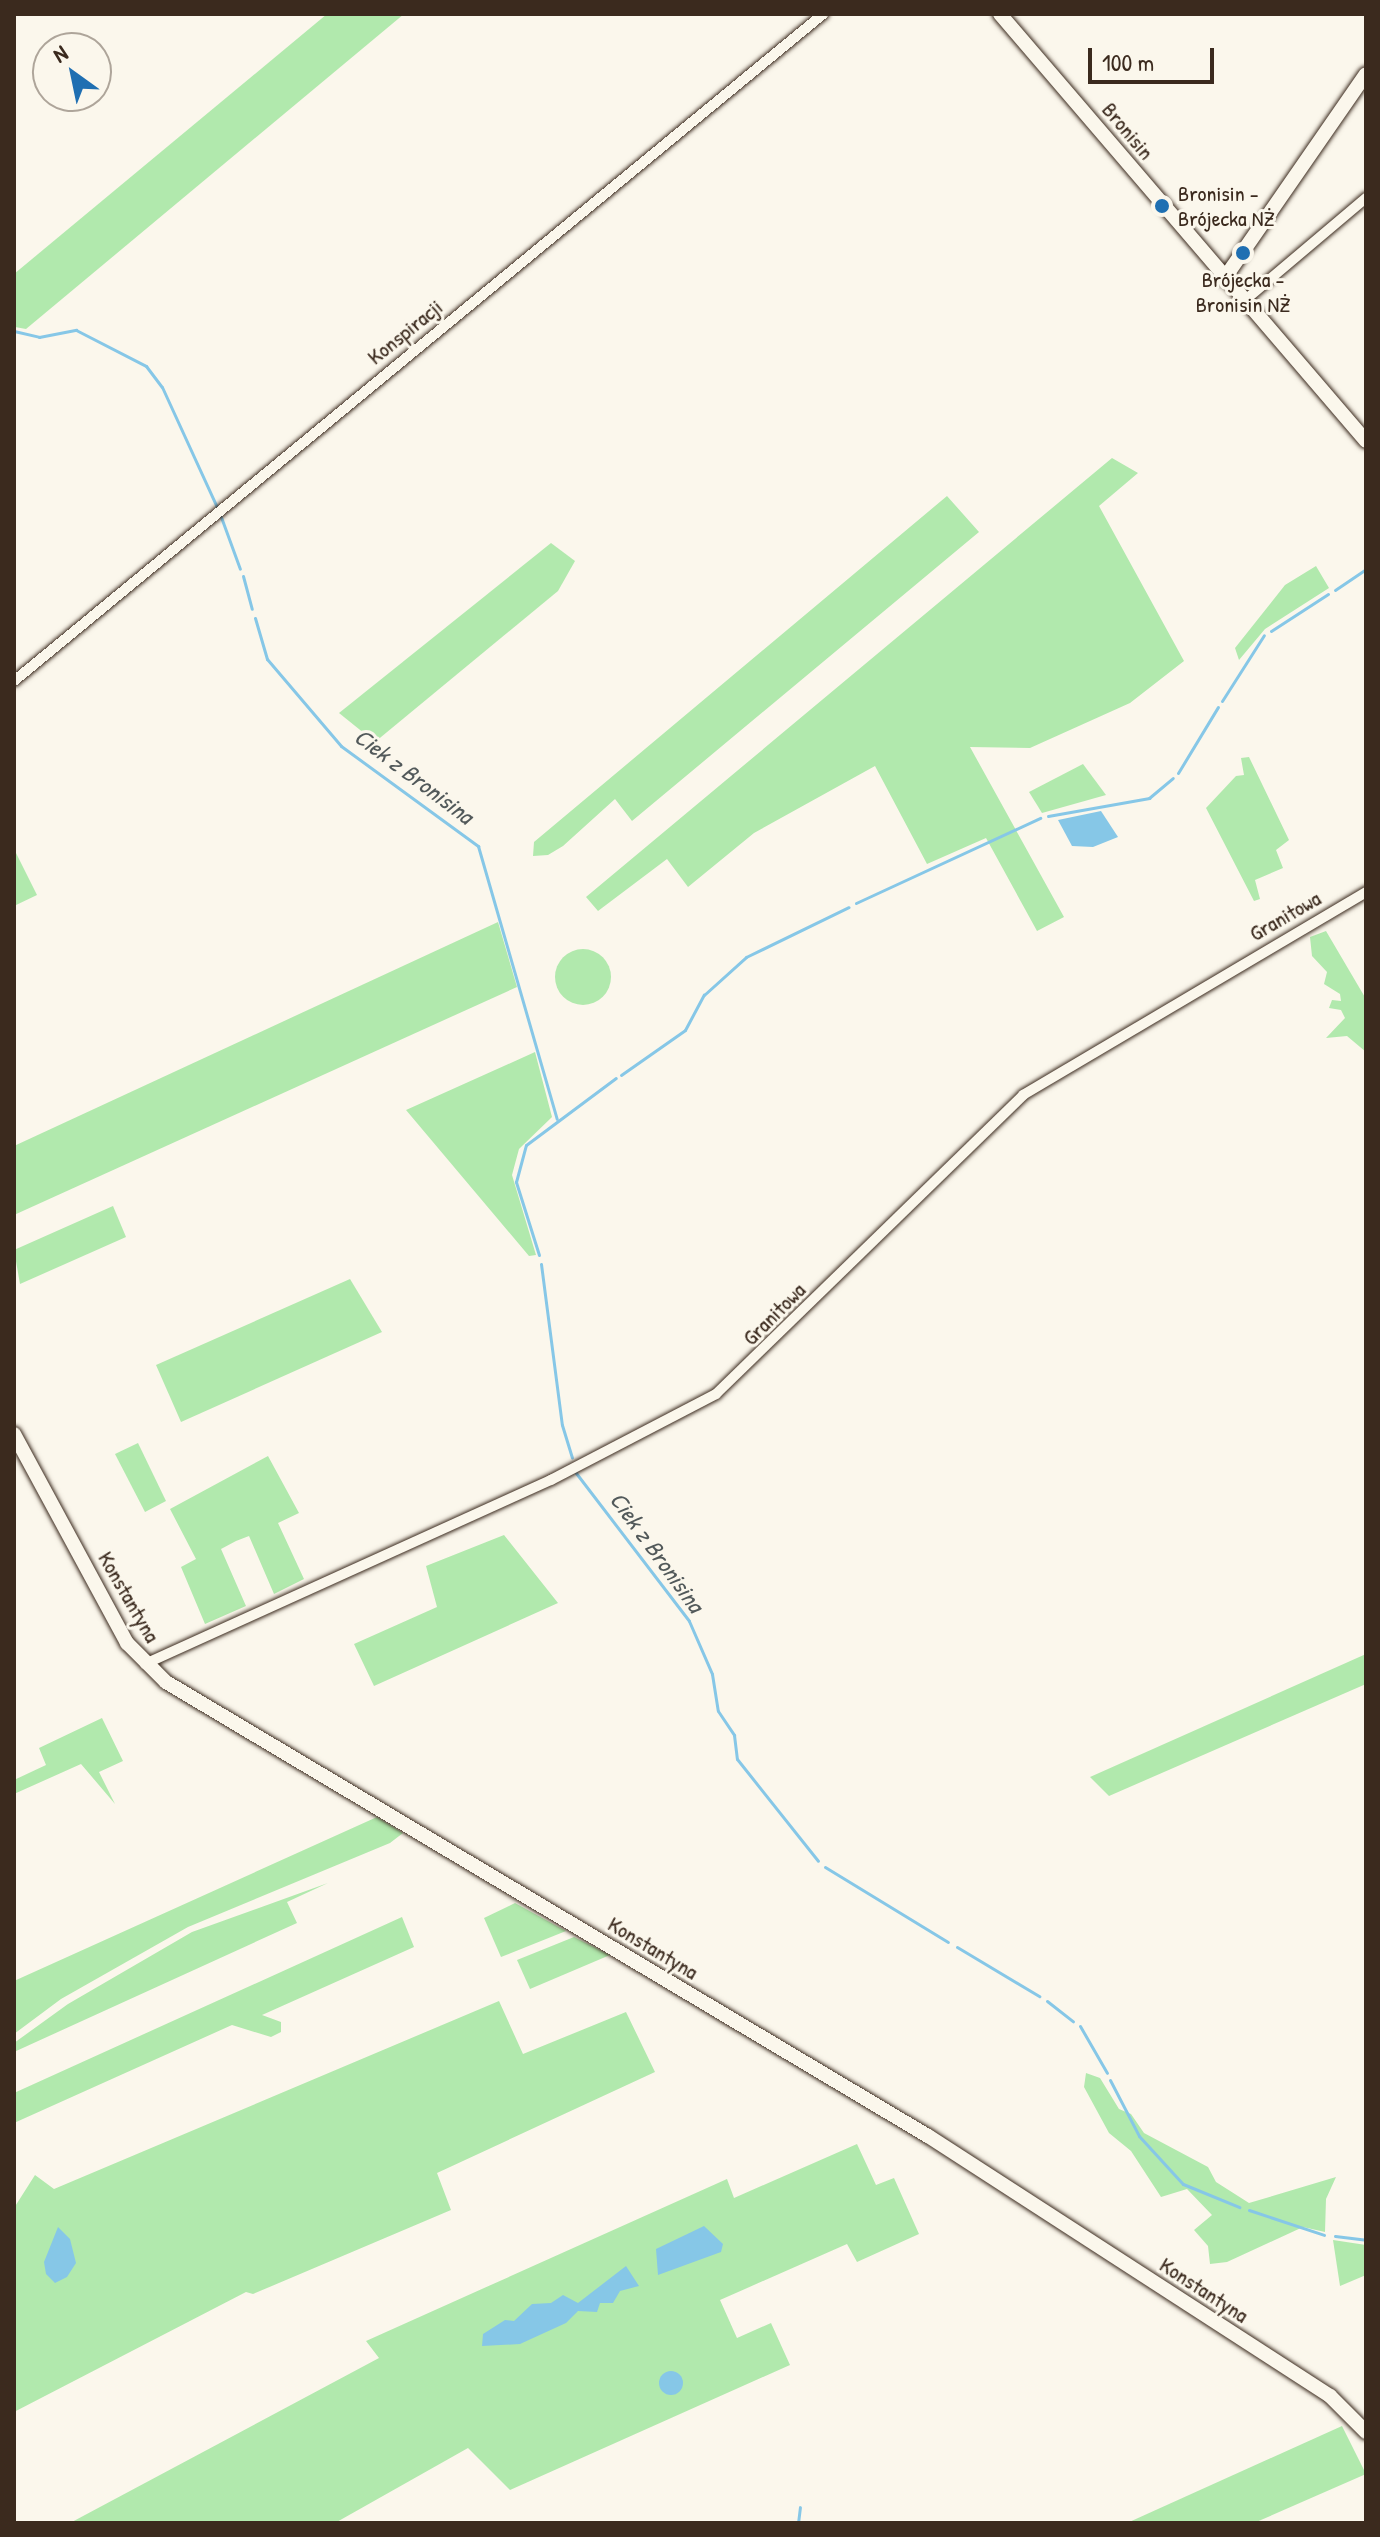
<!DOCTYPE html>
<html>
<head>
<meta charset="utf-8">
<style>
	body { margin:0 }
	#map { position:relative; width:1380px; height:2537px; overflow:hidden; background:#fbf7ec; font-family:"Patrick Hand",sans-serif }
	div>[style] { position:absolute }
	.green>* { inset:0; background:#b1e9ad }
	.round { border-radius:50% }
	.water>* { inset:0; background:#86c7e7 }
	.stream>* { height:3px; margin:-1.5px; padding:0 1.5px; transform-origin:1.5px; border-radius:1.5px; background:#86c7e7 }
	.roads { filter:drop-shadow(0 0 2px #3b2a1e) drop-shadow(0 0 2px #3b2a1e) }
	.street>* { height:10px; margin:-5px; padding:0 5px; transform-origin:5px; border-radius:5px; background:#fbf7ec }
	.secondary>* { height:14px; margin:-7px; padding:0 7px; transform-origin:7px; border-radius:7px; background:#fbf7ec }
	.dots>* { width:22px; height:22px; translate:-50% -50%; box-sizing:border-box; border:4px solid #fbf7ec; border-radius:50% }
	span { translate:-50% -50%; white-space:nowrap; text-align:center; line-height:1.15; -webkit-text-stroke:6px #fbf7ec; paint-order:stroke }
	.street-label { font-size:22px; color:#3b2a1e }
	.poi-label { font-size:22px; color:#3b2a1e }
	.left { translate:0 -50%; text-align:left }
	.water-label { font-size:24px; color:#52595a; font-style:italic }
	.frame { position:absolute; inset:0; border:16px solid #3b2a1e; pointer-events:none }
	.north { position:absolute; left:32px; top:32px; width:80px; height:80px; box-sizing:border-box; background:#fbf7ec; border:2px solid #aea59a; border-radius:50%; rotate:327deg; font-size:22px; font-weight:700; line-height:32px; text-align:center; color:#3b2a1e }
	.north::after { content:''; display:block; margin:auto; width:28px; height:36px; background:#1f6fb2; clip-path:polygon(50% 0,100% 100%,50% 72%,0 100%) }
	.scale { position:absolute; left:1088px; top:48px; width:126px; height:36px; box-sizing:border-box; border:4px solid #3b2a1e; border-top:0; padding-left:10px; font-size:24px; line-height:28px; white-space:nowrap; color:#3b2a1e; -webkit-text-stroke:6px #fbf7ec; paint-order:stroke }
</style>
</head>
<body>
<div id="map">
	<div class="green">
		<i style="clip-path:polygon(327px 14px,404px 14px,26px 329px,15px 327px,14px 274px)"></i>
		<i style="clip-path:polygon(1112px 458px,1138px 473px,1099px 506px,1184px 661px,1130px 703px,1030px 748px,970px 747px,1064px 917px,1037px 931px,986px 838px,927px 864px,875px 766px,754px 833px,688px 887px,667px 859px,598px 911px,586px 897px)"></i>
		<i style="clip-path:polygon(947px 496px,979px 532px,632px 821px,615px 799px,563px 846px,548px 855px,533px 856px,534px 842px)"></i>
		<i style="clip-path:polygon(551px 543px,575px 561px,558px 591px,375px 742px,339px 713px)"></i>
		<i style="clip-path:polygon(1316px 566px,1329px 588px,1265px 629px,1239px 660px,1235px 648px,1285px 585px)"></i>
		<i style="clip-path:polygon(1249px 757px,1289px 840px,1276px 850px,1283px 868px,1255px 880px,1260px 899px,1254px 901px,1206px 808px,1236px 776px,1244px 775px,1241px 758px)"></i>
		<i style="clip-path:polygon(1083px 764px,1106px 795px,1042px 813px,1029px 792px)"></i>
		<i style="clip-path:polygon(14px 849px,37px 895px,14px 906px)"></i>
		<i style="clip-path:polygon(498px 922px,517px 987px,14px 1215px,14px 1146px)"></i>
		<i style="clip-path:polygon(1326px 931px,1366px 999px,1366px 1052px,1347px 1036px,1326px 1038px,1345px 1018px,1341px 1010px,1329px 1008px,1332px 1000px,1341px 1001px,1340px 994px,1324px 984px,1327px 972px,1312px 956px,1310px 937px)"></i>
		<i class="round" style="left:555px;top:949px;width:56px;height:56px"></i>
		<i style="clip-path:polygon(535px 1052px,552px 1117px,519px 1149px,512px 1175px,536px 1255px,529px 1256px,406px 1110px)"></i>
		<i style="clip-path:polygon(113px 1206px,126px 1237px,20px 1284px,14px 1250px)"></i>
		<i style="clip-path:polygon(350px 1279px,382px 1332px,181px 1422px,156px 1365px)"></i>
		<i style="clip-path:polygon(138px 1443px,166px 1501px,145px 1512px,115px 1454px)"></i>
		<i style="clip-path:polygon(268px 1456px,299px 1513px,278px 1523px,304px 1579px,274px 1594px,249px 1536px,236px 1541px,221px 1549px,246px 1606px,205px 1624px,181px 1567px,196px 1559px,170px 1509px)"></i>
		<i style="clip-path:polygon(504px 1535px,558px 1603px,374px 1686px,354px 1644px,437px 1607px,426px 1566px)"></i>
		<i style="clip-path:polygon(1366px 1654px,1366px 1684px,1109px 1796px,1090px 1777px)"></i>
		<i style="clip-path:polygon(102px 1718px,123px 1761px,99px 1772px,115px 1804px,81px 1764px,14px 1794px,14px 1780px,46px 1765px,39px 1748px)"></i>
		<i style="clip-path:polygon(377px 1817px,403px 1833px,390px 1843px,188px 1927px,61px 1999px,14px 2034px,14px 1981px)"></i>
		<i style="clip-path:polygon(328px 1883px,287px 1902px,297px 1923px,14px 2052px,14px 2043px,68px 2004px,192px 1932px)"></i>
		<i style="clip-path:polygon(515px 1903px,566px 1931px,501px 1957px,484px 1918px)"></i>
		<i style="clip-path:polygon(402px 1917px,414px 1947px,262px 2015px,281px 2022px,281px 2032px,271px 2037px,232px 2025px,14px 2123px,14px 2093px)"></i>
		<i style="clip-path:polygon(574px 1937px,610px 1955px,530px 1989px,517px 1960px)"></i>
		<i style="clip-path:polygon(499px 2001px,523px 2054px,626px 2012px,655px 2072px,437px 2173px,451px 2210px,253px 2294px,246px 2292px,14px 2412px,14px 2208px,35px 2175px,54px 2189px)"></i>
		<i style="clip-path:polygon(1086px 2073px,1100px 2078px,1119px 2109px,1131px 2114px,1144px 2133px,1208px 2167px,1216px 2182px,1249px 2203px,1336px 2177px,1326px 2199px,1325px 2232px,1303px 2227px,1227px 2262px,1210px 2264px,1208px 2246px,1194px 2230px,1212px 2215px,1187px 2189px,1161px 2197px,1131px 2151px,1109px 2133px,1084px 2087px)"></i>
		<i style="clip-path:polygon(857px 2144px,876px 2185px,894px 2178px,919px 2234px,857px 2262px,847px 2244px,720px 2300px,737px 2338px,771px 2323px,790px 2365px,510px 2490px,468px 2448px,335px 2523px,70px 2523px,379px 2358px,366px 2341px,727px 2179px,734px 2198px)"></i>
		<i style="clip-path:polygon(1333px 2240px,1366px 2245px,1366px 2275px,1340px 2286px)"></i>
		<i style="clip-path:polygon(1342px 2426px,1366px 2474px,1254px 2523px,1127px 2523px)"></i>
	</div>
	<div class="water">
		<i style="clip-path:polygon(1101px 811px,1118px 837px,1093px 847px,1072px 846px,1058px 820px)"></i>
		<i style="clip-path:polygon(704px 2226px,723px 2244px,721px 2252px,658px 2275px,656px 2249px)"></i>
		<i style="clip-path:polygon(58px 2227px,70px 2239px,76px 2263px,67px 2277px,55px 2283px,46px 2274px,44px 2262px)"></i>
		<i style="clip-path:polygon(626px 2266px,639px 2286px,620px 2291px,613px 2303px,600px 2303px,597px 2312px,578px 2311px,566px 2323px,520px 2344px,482px 2346px,483px 2334px,505px 2320px,514px 2321px,532px 2304px,551px 2303px,563px 2295px,578px 2303px)"></i>
		<i class="round" style="left:659px;top:2371px;width:24px;height:24px"></i>
	</div>
	<div class="stream">
		<i style="left:14px;top:331px;width:26px;rotate:13deg"></i>
		<i style="left:39px;top:337px;width:38px;rotate:-11deg"></i>
		<i style="left:76px;top:330px;width:79px;rotate:27.2deg"></i>
		<i style="left:146px;top:366px;width:26px;rotate:53deg"></i>
		<i style="left:162px;top:387px;width:132px;rotate:65.4deg"></i>
		<i style="left:221px;top:517px;width:55px;rotate:69.9deg"></i>
		<i style="left:243px;top:576px;width:34px;rotate:75deg"></i>
		<i style="left:1335px;top:590px;width:37px;rotate:-34deg"></i>
		<i style="left:255px;top:618px;width:43px;rotate:73.7deg"></i>
		<i style="left:267px;top:659px;width:114px;rotate:49.6deg"></i>
		<i style="left:341px;top:746px;width:170px;rotate:36.1deg"></i>
		<i style="left:478px;top:846px;width:284px;rotate:73.9deg"></i>
		<i style="left:1271px;top:631px;width:68px;rotate:-33deg"></i>
		<i style="left:1222px;top:701px;width:78px;rotate:-57.5deg"></i>
		<i style="left:1178px;top:773px;width:77px;rotate:-58.8deg"></i>
		<i style="left:1048px;top:816px;width:103px;rotate:-10.1deg"></i>
		<i style="left:1149px;top:798px;width:31px;rotate:-40deg"></i>
		<i style="left:856px;top:903px;width:203px;rotate:-24.8deg"></i>
		<i style="left:621px;top:1075px;width:78px;rotate:-35.1deg"></i>
		<i style="left:685px;top:1030px;width:40px;rotate:-62deg"></i>
		<i style="left:704px;top:995px;width:57px;rotate:-42.1deg"></i>
		<i style="left:746px;top:957px;width:114px;rotate:-25.9deg"></i>
		<i style="left:539px;top:1255px;width:77px;rotate:-107.5deg"></i>
		<i style="left:516px;top:1182px;width:38px;rotate:-75deg"></i>
		<i style="left:526px;top:1145px;width:112px;rotate:-36.7deg"></i>
		<i style="left:541px;top:1264px;width:162px;rotate:82.6deg"></i>
		<i style="left:562px;top:1425px;width:34px;rotate:73deg"></i>
		<i style="left:576px;top:1473px;width:186px;rotate:52.6deg"></i>
		<i style="left:689px;top:1621px;width:58px;rotate:66.5deg"></i>
		<i style="left:712px;top:1674px;width:37px;rotate:81deg"></i>
		<i style="left:718px;top:1711px;width:29px;rotate:56deg"></i>
		<i style="left:734px;top:1735px;width:24px;rotate:83deg"></i>
		<i style="left:737px;top:1759px;width:130px;rotate:51.5deg"></i>
		<i style="left:825px;top:1867px;width:144px;rotate:31.4deg"></i>
		<i style="left:957px;top:1947px;width:96px;rotate:30.9deg"></i>
		<i style="left:1047px;top:2001px;width:33px;rotate:38deg"></i>
		<i style="left:1080px;top:2026px;width:54px;rotate:60.1deg"></i>
		<i style="left:1110px;top:2080px;width:63px;rotate:62.6deg"></i>
		<i style="left:1139px;top:2136px;width:65px;rotate:47.5deg"></i>
		<i style="left:1183px;top:2184px;width:61px;rotate:22.3deg"></i>
		<i style="left:1249px;top:2210px;width:79px;rotate:18.4deg"></i>
		<i style="left:1335px;top:2236px;width:31px;rotate:7deg"></i>
		<i style="left:798px;top:2523px;width:16px;rotate:-83deg"></i>
	</div>
	<div class="roads">
		<div class="street">
			<i style="left:1244px;top:301px;width:160px;rotate:-40.2deg"></i>
			<i style="left:14px;top:681px;width:1049px;rotate:-39.5deg"></i>
			<i style="left:145px;top:1664px;width:446px;rotate:-24.4deg"></i>
			<i style="left:551px;top:1480px;width:186px;rotate:-27.5deg"></i>
			<i style="left:716px;top:1394px;width:429px;rotate:-44.2deg"></i>
			<i style="left:1023px;top:1095px;width:399px;rotate:-30.6deg"></i>
		</div>
		<div class="secondary">
			<i style="left:1000px;top:14px;width:562px;rotate:49.4deg"></i>
			<i style="left:1224px;top:279px;width:249px;rotate:-55.3deg"></i>
			<i style="left:14px;top:1434px;width:238px;rotate:61.6deg"></i>
			<i style="left:127px;top:1643px;width:55px;rotate:45deg"></i>
			<i style="left:166px;top:1682px;width:887px;rotate:30.79deg"></i>
			<i style="left:928px;top:2136px;width:479px;rotate:32.9deg"></i>
			<i style="left:1330px;top:2396px;width:51px;rotate:45deg"></i>
		</div>
	</div>
	<div class="dots">
		<i style="left:1162px;top:206px;background:#1f6fb2"></i>
		<i style="left:1243px;top:253px;background:#1f6fb2"></i>
	</div>
	<div class="street-label">
		<span style="left:1128px;top:131px;rotate:50deg">Bronisin</span>
		<span style="left:405px;top:332px;rotate:-39deg">Konspiracji</span>
		<span style="left:1285px;top:916px;rotate:-30deg">Granitowa</span>
		<span style="left:774px;top:1314px;rotate:-45deg">Granitowa</span>
		<span style="left:129px;top:1597px;rotate:60deg">Konstantyna</span>
		<span style="left:653px;top:1948px;rotate:31deg">Konstantyna</span>
		<span style="left:1204px;top:2290px;rotate:33deg">Konstantyna</span>
	</div>
	<div class="poi-label">
		<span class="left" style="left:1178px;top:206px">Bronisin -<br>Brójecka NŻ</span>
		<span style="left:1243px;top:292px">Brójecka -<br>Bronisin NŻ</span>
	</div>
	<div class="water-label">
		<span style="left:414px;top:776px;rotate:37deg">Ciek z Bronisina</span>
		<span style="left:657px;top:1552px;rotate:54deg">Ciek z Bronisina</span>
	</div>
	<div class="frame"></div>
	<div class="north">N</div>
	<div class="scale">100 m</div>
</div>
</body>
</html>
